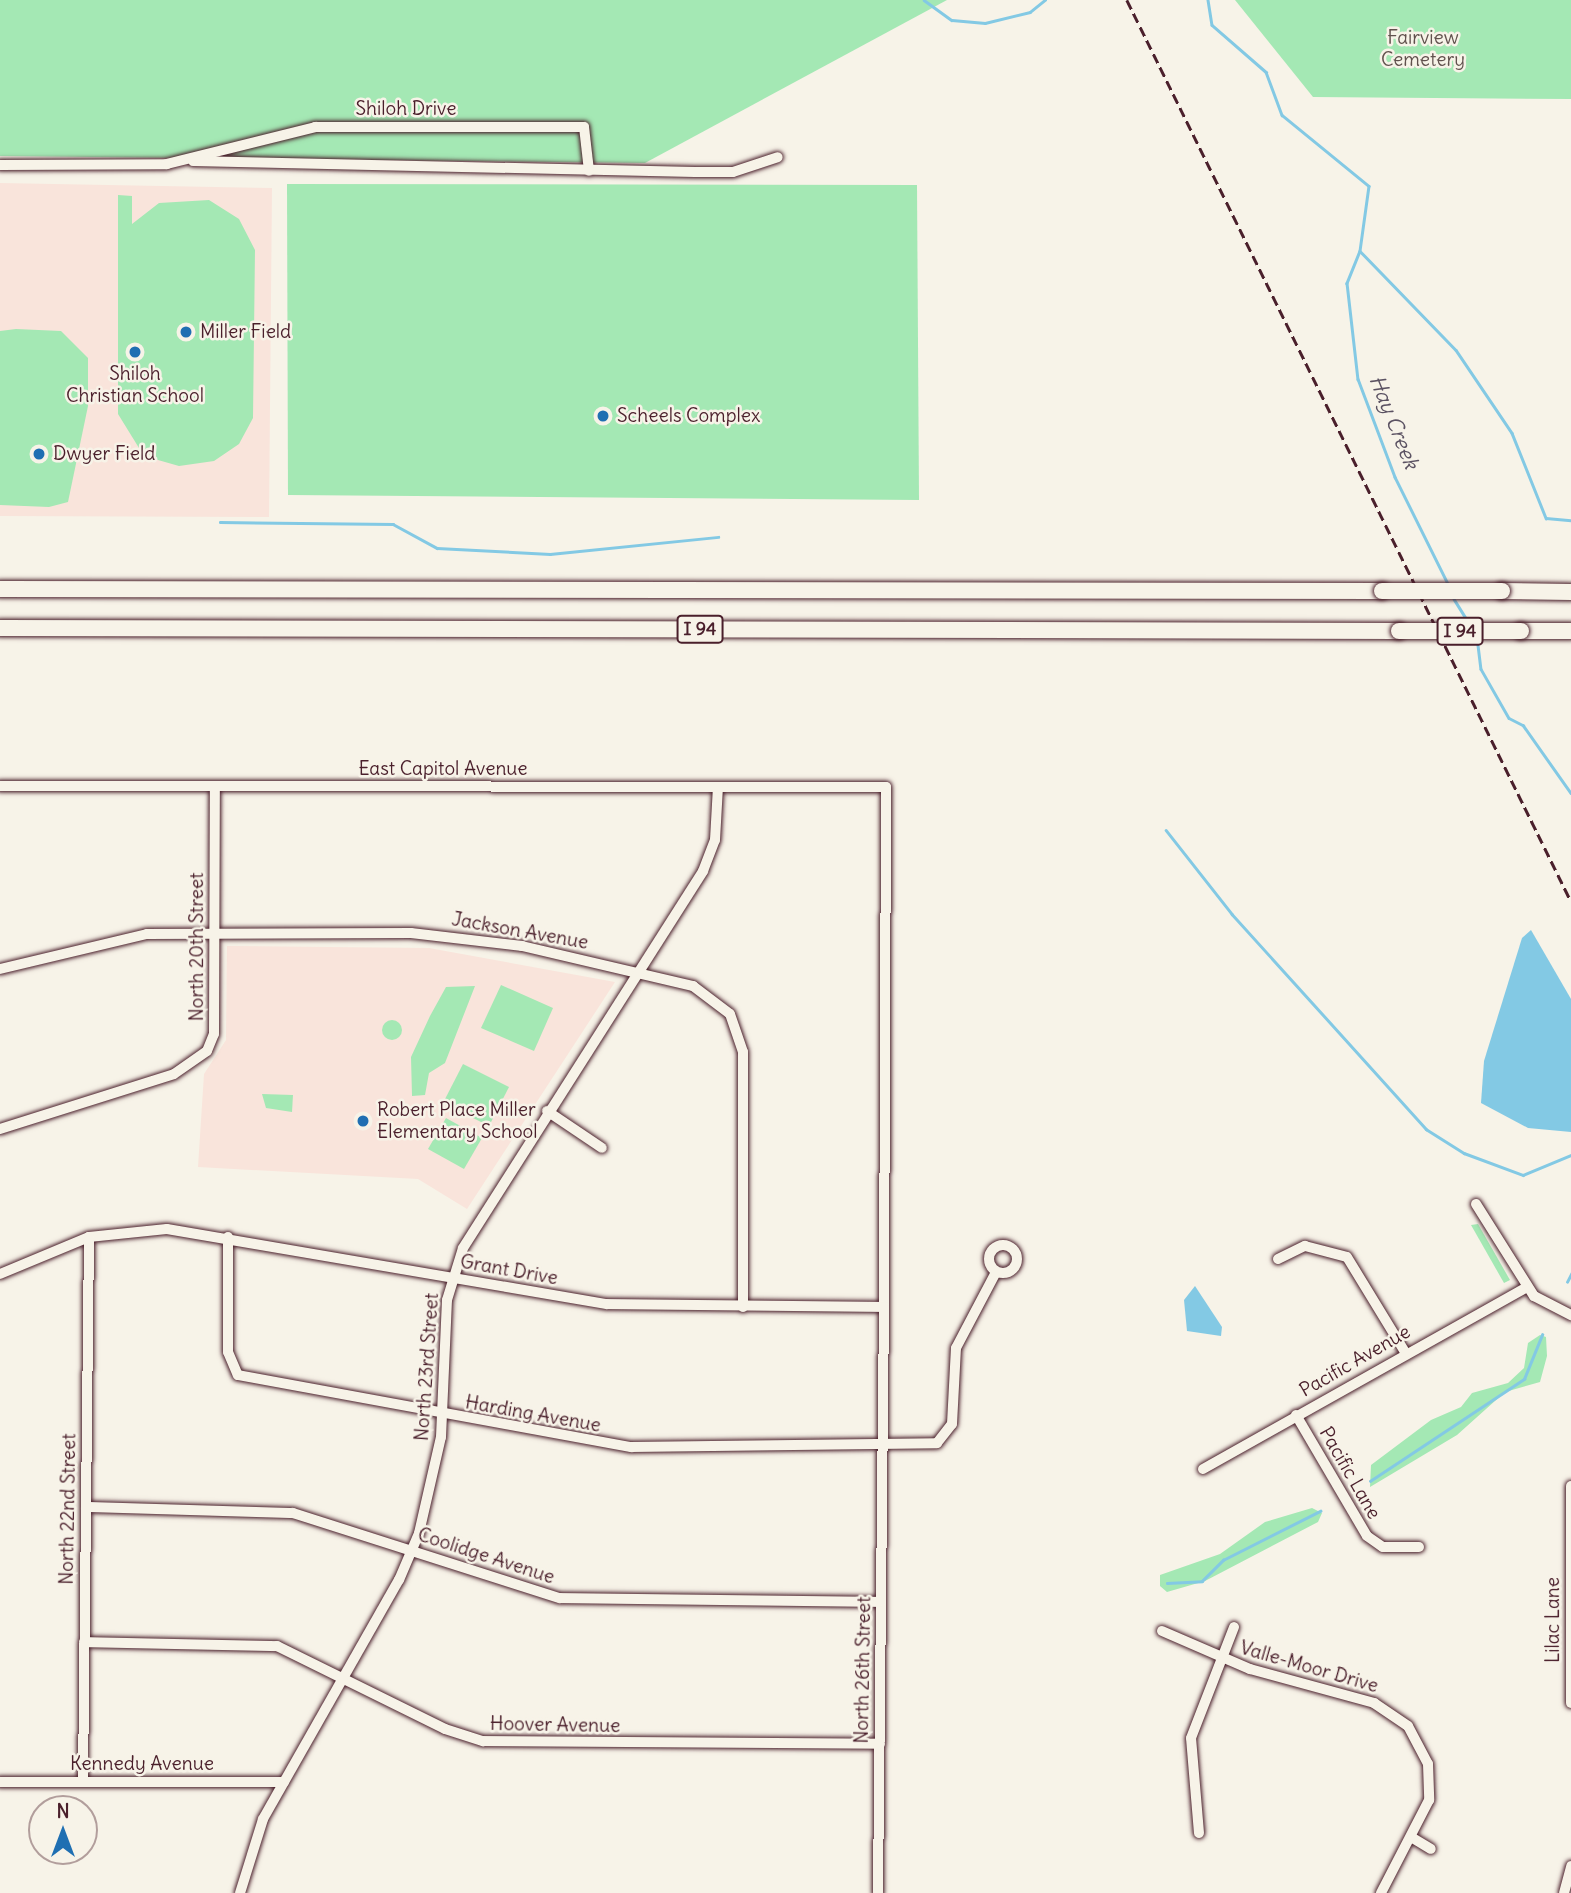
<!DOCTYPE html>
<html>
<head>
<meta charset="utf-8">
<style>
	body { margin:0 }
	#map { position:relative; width:1571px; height:1893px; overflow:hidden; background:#f7f3e8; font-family:Delius,sans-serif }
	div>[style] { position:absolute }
	.built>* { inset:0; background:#f9e4db }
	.green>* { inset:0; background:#a4e8b4 }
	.round { border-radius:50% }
	.water>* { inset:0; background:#83c9e4 }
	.stream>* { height:2.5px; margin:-1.25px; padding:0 1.25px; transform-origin:1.25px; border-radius:1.25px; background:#83c9e4 }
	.roads { filter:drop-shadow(0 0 2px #4a1f2b) drop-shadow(0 0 2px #4a1f2b) }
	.minor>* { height:10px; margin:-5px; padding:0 5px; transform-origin:5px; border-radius:5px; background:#f7f3e8 }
	.minor>.ring { margin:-5px; padding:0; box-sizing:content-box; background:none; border:10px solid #f7f3e8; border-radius:50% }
	.highway>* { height:16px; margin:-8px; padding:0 8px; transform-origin:8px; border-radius:8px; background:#f7f3e8 }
	.rail>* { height:2.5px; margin-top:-1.25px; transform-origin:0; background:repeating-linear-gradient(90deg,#4a1f2b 0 10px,transparent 0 15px) }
	.bridges { filter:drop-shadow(0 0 2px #4a1f2b) drop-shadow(0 0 2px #4a1f2b) }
	.highway-bridge>* { height:16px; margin:-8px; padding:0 8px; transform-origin:8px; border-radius:8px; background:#f7f3e8 }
	.dots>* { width:19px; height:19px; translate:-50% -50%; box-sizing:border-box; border:4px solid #f7f3e8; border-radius:50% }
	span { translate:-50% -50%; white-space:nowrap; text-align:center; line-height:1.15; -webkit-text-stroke:5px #f7f3e8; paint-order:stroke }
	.shield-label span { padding:2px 5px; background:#f7f3e8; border:2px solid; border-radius:5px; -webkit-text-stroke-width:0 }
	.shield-label { font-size:18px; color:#4a1f2b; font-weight:700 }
	.park-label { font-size:19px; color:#60514d }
	.street-label { font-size:19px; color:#4a1f2b }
	.poi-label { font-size:19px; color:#4a1f2b }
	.left { translate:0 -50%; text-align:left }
	.water-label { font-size:21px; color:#5b5262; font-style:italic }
	.north { position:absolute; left:28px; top:1795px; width:70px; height:70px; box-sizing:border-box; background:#f7f3e8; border:2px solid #b29e9c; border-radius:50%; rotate:0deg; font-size:19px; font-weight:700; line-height:28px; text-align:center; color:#4a1f2b }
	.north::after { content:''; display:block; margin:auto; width:24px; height:32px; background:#1f6fb2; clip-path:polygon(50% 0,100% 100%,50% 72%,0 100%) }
</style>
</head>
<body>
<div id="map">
	<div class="built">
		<i style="clip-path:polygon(0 183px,272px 188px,269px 517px,0 516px)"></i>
		<i style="clip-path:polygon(227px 946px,429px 948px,615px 982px,467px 1209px,418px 1179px,198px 1167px,204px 1074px,226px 1040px)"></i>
	</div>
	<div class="green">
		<i style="clip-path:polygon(0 0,947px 0,645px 163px,0 156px)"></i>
		<i style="clip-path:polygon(1235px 0,1571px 0,1571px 99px,1313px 97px)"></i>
		<i style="clip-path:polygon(287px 184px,917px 185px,919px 500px,288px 495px)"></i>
		<i style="clip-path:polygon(118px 195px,132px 196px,132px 224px,159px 203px,209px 200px,239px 219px,255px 250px,253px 418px,239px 444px,214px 461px,179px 466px,158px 460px,139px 448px,118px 414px)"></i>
		<i style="clip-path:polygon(16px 329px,61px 331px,88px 358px,88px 406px,68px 502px,49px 507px,0 505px,0 331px)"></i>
		<i style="clip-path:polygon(501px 985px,553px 1008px,534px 1051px,481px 1028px)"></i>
		<i style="clip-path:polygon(475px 986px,445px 1063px,429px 1073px,425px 1095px,412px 1096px,411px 1057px,430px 1016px,446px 987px)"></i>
		<i class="round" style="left:382px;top:1020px;width:20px;height:20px"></i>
		<i style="clip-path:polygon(463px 1064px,509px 1087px,489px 1126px,443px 1103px)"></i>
		<i style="clip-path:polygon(262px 1094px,293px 1095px,292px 1112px,266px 1108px)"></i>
		<i style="clip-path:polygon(446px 1118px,482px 1138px,464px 1169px,428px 1149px)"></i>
		<i style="clip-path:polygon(1478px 1224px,1510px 1280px,1504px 1283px,1471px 1225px)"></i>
		<i style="clip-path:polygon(1540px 1335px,1546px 1337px,1547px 1356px,1540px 1382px,1505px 1392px,1457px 1435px,1370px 1487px,1371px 1465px,1431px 1420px,1461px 1407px,1472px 1393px,1508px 1383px,1524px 1368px,1528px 1343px)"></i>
		<i style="clip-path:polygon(1312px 1508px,1322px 1513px,1318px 1522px,1205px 1581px,1167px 1592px,1160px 1586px,1160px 1575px,1220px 1554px,1265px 1522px)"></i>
	</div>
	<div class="water">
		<i style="clip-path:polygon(1531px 930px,1571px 999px,1571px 1132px,1528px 1128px,1481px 1103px,1484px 1061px,1522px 938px)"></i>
		<i style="clip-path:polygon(1195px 1286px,1222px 1327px,1221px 1336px,1187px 1331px,1184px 1300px)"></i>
	</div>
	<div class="stream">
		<i style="left:924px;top:0;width:34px;rotate:36deg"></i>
		<i style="left:952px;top:20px;width:33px;rotate:5deg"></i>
		<i style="left:985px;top:23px;width:46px;rotate:-13.7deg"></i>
		<i style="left:1030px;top:12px;width:19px;rotate:-39deg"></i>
		<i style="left:1208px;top:0;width:25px;rotate:81deg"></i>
		<i style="left:1212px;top:25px;width:72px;rotate:41deg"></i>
		<i style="left:1266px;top:72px;width:46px;rotate:69.6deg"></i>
		<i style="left:1282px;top:115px;width:112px;rotate:39.2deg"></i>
		<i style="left:1369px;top:186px;width:66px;rotate:97.9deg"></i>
		<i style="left:1360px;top:251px;width:35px;rotate:112deg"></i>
		<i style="left:1347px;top:283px;width:97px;rotate:83.5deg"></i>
		<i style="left:1358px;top:379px;width:105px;rotate:69.3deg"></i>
		<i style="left:1395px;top:477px;width:122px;rotate:63.6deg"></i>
		<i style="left:1361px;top:252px;width:136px;rotate:45.9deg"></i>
		<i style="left:1456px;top:350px;width:100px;rotate:56deg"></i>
		<i style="left:1512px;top:433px;width:92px;rotate:68.2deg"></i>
		<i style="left:1546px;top:518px;width:25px;rotate:5deg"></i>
		<i style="left:220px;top:522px;width:173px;rotate:0.7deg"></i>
		<i style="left:393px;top:524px;width:50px;rotate:28.6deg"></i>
		<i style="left:437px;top:548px;width:113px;rotate:3deg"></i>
		<i style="left:550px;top:554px;width:169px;rotate:-5.8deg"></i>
		<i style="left:1454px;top:599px;width:31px;rotate:58deg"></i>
		<i style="left:1477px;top:637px;width:32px;rotate:83deg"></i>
		<i style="left:1481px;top:669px;width:56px;rotate:60.3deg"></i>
		<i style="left:1509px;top:718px;width:16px;rotate:27deg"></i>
		<i style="left:1523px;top:725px;width:83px;rotate:54.8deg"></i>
		<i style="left:1166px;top:830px;width:107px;rotate:51.8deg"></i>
		<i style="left:1232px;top:914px;width:290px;rotate:47.9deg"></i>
		<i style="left:1426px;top:1129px;width:45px;rotate:32.3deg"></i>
		<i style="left:1464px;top:1153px;width:63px;rotate:20.4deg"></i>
		<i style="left:1523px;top:1175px;width:52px;rotate:-22.6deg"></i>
		<i style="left:1567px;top:1282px;width:9px;rotate:-63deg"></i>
		<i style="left:1370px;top:1481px;width:185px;rotate:-33.5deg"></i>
		<i style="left:1524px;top:1379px;width:48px;rotate:-67.8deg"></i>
		<i style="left:1167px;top:1583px;width:35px;rotate:-3deg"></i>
		<i style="left:1202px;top:1581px;width:30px;rotate:-45deg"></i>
		<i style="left:1223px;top:1560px;width:109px;rotate:-26.8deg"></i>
	</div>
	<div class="roads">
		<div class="minor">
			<i style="left:193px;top:161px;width:502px;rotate:1.26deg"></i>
			<i style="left:695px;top:172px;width:38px"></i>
			<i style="left:733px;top:172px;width:47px;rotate:-18.4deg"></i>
			<i style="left:0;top:165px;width:167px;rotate:-0.3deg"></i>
			<i style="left:167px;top:164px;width:153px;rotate:-14deg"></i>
			<i style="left:315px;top:127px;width:269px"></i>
			<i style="left:584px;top:127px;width:44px;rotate:83.5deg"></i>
			<i style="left:0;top:786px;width:886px;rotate:0.06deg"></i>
			<i style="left:886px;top:787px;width:520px;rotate:90.22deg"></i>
			<i style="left:0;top:969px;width:151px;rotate:-13.4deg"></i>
			<i style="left:147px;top:934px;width:264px;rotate:-0.2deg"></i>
			<i style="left:411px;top:933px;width:112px;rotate:6.7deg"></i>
			<i style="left:522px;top:946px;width:176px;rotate:13.2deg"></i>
			<i style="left:693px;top:986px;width:46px;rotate:37.1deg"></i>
			<i style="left:730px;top:1014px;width:40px;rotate:71.1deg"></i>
			<i style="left:743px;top:1052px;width:255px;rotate:90deg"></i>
			<i style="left:547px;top:1111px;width:66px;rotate:33.9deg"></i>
			<i style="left:0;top:1129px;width:182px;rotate:-17.5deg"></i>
			<i style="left:174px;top:1074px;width:40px;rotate:-34.9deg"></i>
			<i style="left:207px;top:1051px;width:18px;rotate:-68deg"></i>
			<i style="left:214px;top:1034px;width:248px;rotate:-89.8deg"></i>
			<i style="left:1476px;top:1204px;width:109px;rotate:57.8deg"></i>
			<i style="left:1534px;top:1296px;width:42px;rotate:27.2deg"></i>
			<i style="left:228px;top:1237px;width:115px;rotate:90deg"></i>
			<i style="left:228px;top:1352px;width:25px;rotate:67deg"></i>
			<i style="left:238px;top:1375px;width:400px;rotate:10.4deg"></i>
			<i style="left:631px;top:1447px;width:306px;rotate:-0.7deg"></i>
			<i style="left:937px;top:1443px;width:24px;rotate:-52deg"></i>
			<i style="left:952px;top:1424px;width:76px;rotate:-87deg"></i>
			<i style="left:956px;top:1348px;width:86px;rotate:-62.2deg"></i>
			<i class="ring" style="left:989px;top:1245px;width:18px;height:18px"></i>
			<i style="left:1278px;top:1259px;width:30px;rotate:-26deg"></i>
			<i style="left:1305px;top:1246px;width:43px;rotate:14.7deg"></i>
			<i style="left:1347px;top:1257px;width:111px;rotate:58.6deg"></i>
			<i style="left:0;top:1274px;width:96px;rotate:-22.6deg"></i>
			<i style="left:89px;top:1237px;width:78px;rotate:-5.9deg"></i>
			<i style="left:167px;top:1229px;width:446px;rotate:9.7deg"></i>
			<i style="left:607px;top:1304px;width:277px;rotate:0.6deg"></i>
			<i style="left:884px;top:1307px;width:586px;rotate:90.59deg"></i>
			<i style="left:1296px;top:1415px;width:140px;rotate:59.6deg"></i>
			<i style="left:1367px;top:1536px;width:19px;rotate:35deg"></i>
			<i style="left:1383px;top:1547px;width:36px"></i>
			<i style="left:1203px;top:1469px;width:372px;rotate:-29.3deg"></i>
			<i style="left:1571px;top:1486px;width:217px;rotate:90deg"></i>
			<i style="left:86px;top:1507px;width:207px;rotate:1.7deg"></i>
			<i style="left:293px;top:1513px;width:280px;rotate:17.7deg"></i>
			<i style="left:560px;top:1598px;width:321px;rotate:0.7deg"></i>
			<i style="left:1162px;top:1631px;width:96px;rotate:23.4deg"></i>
			<i style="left:1250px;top:1669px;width:129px;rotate:15.3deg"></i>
			<i style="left:1374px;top:1703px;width:41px;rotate:34.1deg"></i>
			<i style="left:1408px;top:1726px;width:43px;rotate:62.2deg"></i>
			<i style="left:1428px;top:1764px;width:36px;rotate:88deg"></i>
			<i style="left:1429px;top:1800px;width:105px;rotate:117.3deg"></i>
			<i style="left:84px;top:1642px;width:193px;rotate:1.2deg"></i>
			<i style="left:277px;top:1646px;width:187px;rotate:26.3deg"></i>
			<i style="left:445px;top:1729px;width:40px;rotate:18deg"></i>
			<i style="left:483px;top:1741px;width:397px;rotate:0.4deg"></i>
			<i style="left:83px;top:1781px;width:544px;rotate:-89.37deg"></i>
			<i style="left:0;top:1782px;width:284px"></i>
			<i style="left:1199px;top:1833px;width:95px;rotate:-94.8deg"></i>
			<i style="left:1191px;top:1738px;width:119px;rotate:-68.8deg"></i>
			<i style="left:1411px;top:1837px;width:23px;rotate:31deg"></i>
			<i style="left:240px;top:1893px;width:77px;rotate:-72.7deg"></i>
			<i style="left:263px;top:1819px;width:275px;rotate:-60.4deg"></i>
			<i style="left:399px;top:1580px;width:51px;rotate:-66.9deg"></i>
			<i style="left:419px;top:1533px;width:98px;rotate:-77.1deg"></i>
			<i style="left:441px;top:1437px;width:137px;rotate:-87.5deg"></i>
			<i style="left:447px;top:1300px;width:54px;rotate:-72.9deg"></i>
			<i style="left:463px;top:1248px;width:447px;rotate:-57.5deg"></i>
			<i style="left:703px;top:871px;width:33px;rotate:-69deg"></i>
			<i style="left:715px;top:840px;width:53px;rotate:-86.8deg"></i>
			<i style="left:1564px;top:1893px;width:28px;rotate:-75deg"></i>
		</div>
		<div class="highway">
			<i style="left:0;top:589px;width:1382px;rotate:0.08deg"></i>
			<i style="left:1502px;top:591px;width:69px;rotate:0.8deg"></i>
			<i style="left:0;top:628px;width:1399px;rotate:0.12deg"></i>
			<i style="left:1521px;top:631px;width:50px"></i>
		</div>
	</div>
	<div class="rail">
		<i style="left:1127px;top:0;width:1004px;rotate:63.77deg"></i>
	</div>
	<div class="bridges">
		<div class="highway-bridge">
			<i style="left:1382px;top:591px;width:120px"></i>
			<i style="left:1399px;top:631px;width:122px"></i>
		</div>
	</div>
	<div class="dots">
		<i style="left:186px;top:332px;background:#1f6fb2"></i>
		<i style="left:135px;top:352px;background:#1f6fb2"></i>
		<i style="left:603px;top:416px;background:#1f6fb2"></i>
		<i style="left:39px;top:454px;background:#1f6fb2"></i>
		<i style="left:363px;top:1121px;background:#1f6fb2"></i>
	</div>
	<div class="shield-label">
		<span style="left:700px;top:629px">I 94</span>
		<span style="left:1460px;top:631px">I 94</span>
	</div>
	<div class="park-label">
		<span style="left:1423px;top:49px">Fairview<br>Cemetery</span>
	</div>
	<div class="street-label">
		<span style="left:406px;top:109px">Shiloh Drive</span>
		<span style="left:443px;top:769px">East Capitol Avenue</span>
		<span style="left:520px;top:931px;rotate:10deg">Jackson Avenue</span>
		<span style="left:197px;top:947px;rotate:-90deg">North 20th Street</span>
		<span style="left:509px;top:1270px;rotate:10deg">Grant Drive</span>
		<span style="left:1355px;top:1361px;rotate:-30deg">Pacific Avenue</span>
		<span style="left:427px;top:1367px;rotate:-86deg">North 23rd Street</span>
		<span style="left:533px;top:1414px;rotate:10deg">Harding Avenue</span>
		<span style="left:1350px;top:1473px;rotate:60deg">Pacific Lane</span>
		<span style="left:68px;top:1509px;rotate:-89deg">North 22nd Street</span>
		<span style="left:486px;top:1556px;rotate:18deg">Coolidge Avenue</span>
		<span style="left:1553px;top:1620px;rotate:-90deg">Lilac Lane</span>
		<span style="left:1309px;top:1667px;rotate:16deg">Valle-Moor Drive</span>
		<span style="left:863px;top:1670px;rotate:-89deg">North 26th Street</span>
		<span style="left:555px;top:1725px;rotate:1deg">Hoover Avenue</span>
		<span style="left:142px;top:1764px">Kennedy Avenue</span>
	</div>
	<div class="poi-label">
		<span class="left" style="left:200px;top:332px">Miller Field</span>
		<span style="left:135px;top:385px">Shiloh<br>Christian School</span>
		<span class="left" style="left:617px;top:416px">Scheels Complex</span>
		<span class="left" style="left:53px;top:454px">Dwyer Field</span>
		<span class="left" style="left:377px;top:1121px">Robert Place Miller<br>Elementary School</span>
	</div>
	<div class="water-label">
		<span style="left:1394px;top:422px;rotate:68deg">Hay Creek</span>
	</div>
	<div class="north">N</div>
</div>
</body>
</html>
